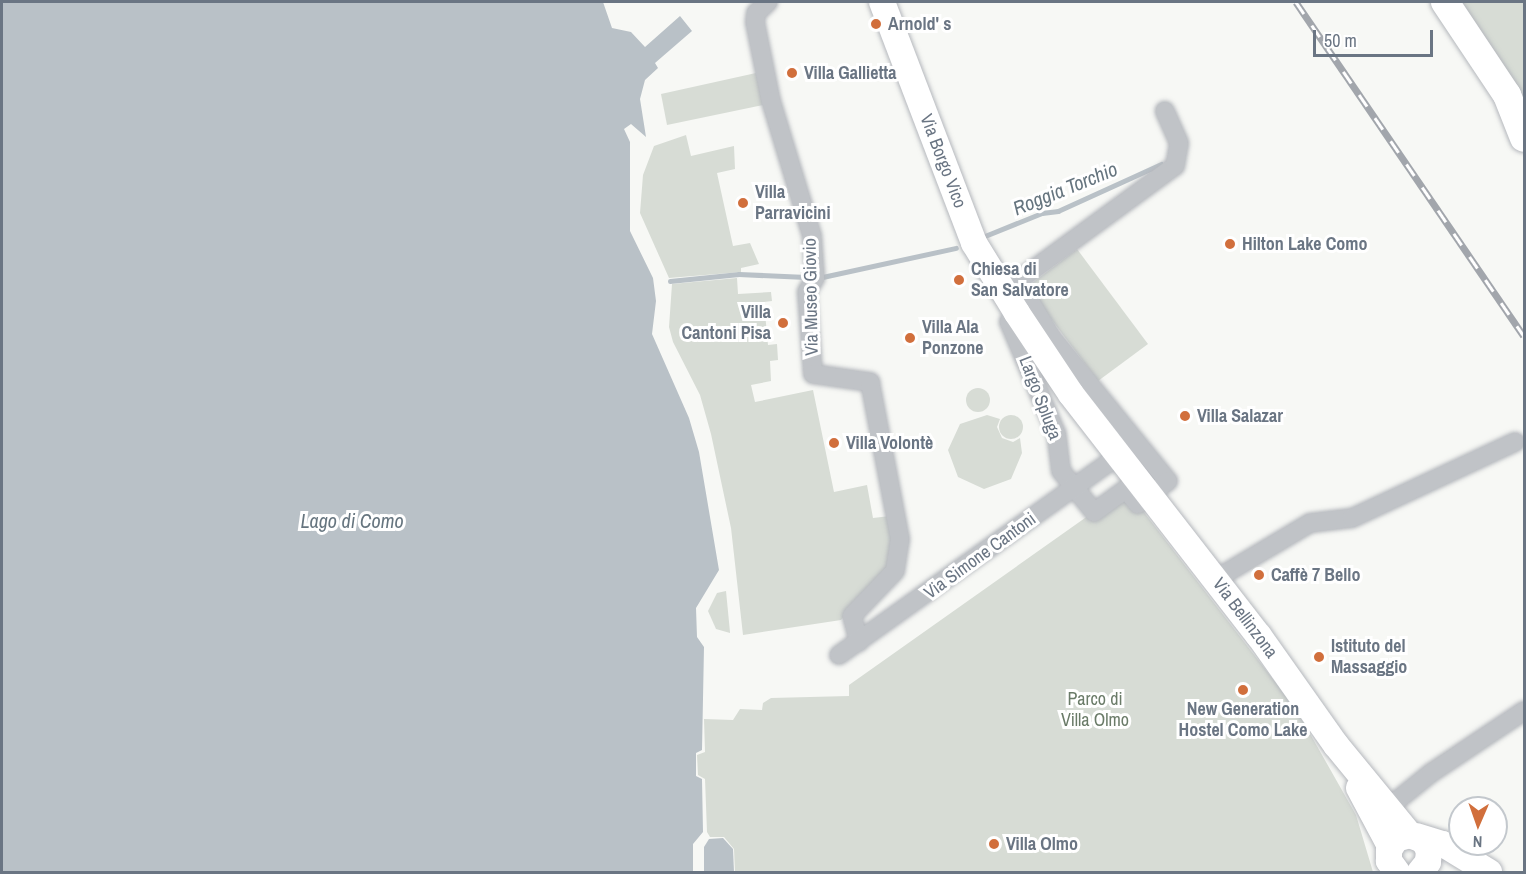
<!DOCTYPE html>
<html>
<head>
<meta charset="utf-8">
<style>
	body { margin:0 }
	#map { position:relative; width:1526px; height:874px; overflow:hidden; background:#f7f8f5; font-family:"Archivo Narrow",sans-serif }
	div>[style] { position:absolute }
	.green>* { inset:0; background:#d7dcd5 }
	.round { border-radius:50% }
	.water>* { inset:0; background:#b9c1c7 }
	.stream>* { height:4.5px; margin:-2.25px; padding:0 2.25px; transform-origin:2.25px; border-radius:2.25px; background:#b9c1c7 }
	.roads { filter:drop-shadow(0 0 2px #b5b8bd) drop-shadow(0 0 2px #b5b8bd) }
	.street>* { height:18px; margin:-9px; padding:0 9px; transform-origin:9px; border-radius:9px; background:#c0c3c7 }
	.secondary>* { height:26px; margin:-13px; padding:0 13px; transform-origin:13px; border-radius:13px; background:#fff }
	.primary>* { height:28px; margin:-14px; padding:0 14px; transform-origin:14px; border-radius:14px; background:#fff }
	.rail>* { height:7px; margin-top:-3.5px; transform-origin:0; background:repeating-linear-gradient(90deg,#fff 0 14px,#a2a6ac 0 28px); box-sizing:border-box; border-block:2px solid #a2a6ac }
	.dots>* { width:16px; height:16px; translate:-50% -50%; box-sizing:border-box; border:3px solid #fff; border-radius:50% }
	span { translate:-50% -50%; white-space:nowrap; text-align:center; line-height:1.15; -webkit-text-stroke:6px #fff; paint-order:stroke }
	.poi-label { font-size:18px; color:#6a7583; font-weight:700 }
	.left { translate:0 -50%; text-align:left }
	.right { translate:-100% -50%; text-align:right }
	.street-label { font-size:18px; color:#6a7583 }
	.park-label { font-size:18px; color:#6a7b68 }
	.water-label { font-size:20px; color:#66757f; font-style:italic }
	.frame { position:absolute; inset:0; border:3px solid #6a7583; pointer-events:none }
	.north { position:absolute; left:1448px; top:796px; width:60px; height:60px; box-sizing:border-box; background:#fff; border:2px solid #c3c8cd; border-radius:50%; rotate:182deg; font-size:16px; font-weight:700; line-height:24px; text-align:center; color:#6a7583 }
	.north::after { content:''; display:block; margin:auto; width:21px; height:27px; background:#d16f3c; clip-path:polygon(50% 0,100% 100%,50% 72%,0 100%) }
	.scale { position:absolute; left:1313px; top:30px; width:120px; height:27px; box-sizing:border-box; border:3px solid #6a7583; border-top:0; padding-left:8px; font-size:18px; line-height:21px; white-space:nowrap; color:#6a7583; -webkit-text-stroke:4px #fff; paint-order:stroke }
</style>
</head>
<body>
<div id="map">
	<div class="green">
		<i style="clip-path:polygon(1463px 2px,1524px 2px,1524px 107px,1460px 4px)"></i>
		<i style="clip-path:polygon(756px 73px,763px 105px,667px 125px,661px 94px)"></i>
		<i style="clip-path:polygon(686px 135px,691px 156px,734px 146px,735px 169px,717px 173px,733px 246px,750px 243px,759px 264px,741px 268px,741px 272px,669px 278px,640px 213px,643px 175px,654px 146px)"></i>
		<i style="clip-path:polygon(1077px 249px,1148px 344px,1098px 381px,1027px 287px)"></i>
		<i style="clip-path:polygon(737px 278px,738px 294px,771px 292px,772px 301px,764px 302px,768px 345px,777px 344px,778px 360px,770px 361px,771px 381px,751px 385px,755px 402px,813px 390px,834px 492px,867px 485px,873px 518px,890px 516px,894px 541px,887px 574px,841px 620px,743px 635px,731px 528px,711px 434px,700px 395px,673px 342px,669px 327px,672px 284px)"></i>
		<i class="round" style="left:966px;top:388px;width:24px;height:24px"></i>
		<i class="round" style="left:999px;top:415px;width:24px;height:24px"></i>
		<i style="clip-path:polygon(987px 415px,1000px 419px,997px 427px,1002px 438px,1013px 442px,1020px 438px,1022px 453px,1011px 479px,984px 489px,958px 477px,948px 450px,960px 424px)"></i>
		<i style="clip-path:polygon(1126px 489px,1296px 709px,1356px 815px,1373px 872px,735px 872px,734px 849px,724px 837px,710px 837px,707px 832px,705px 779px,698px 775px,697px 755px,705px 752px,704px 719px,733px 720px,740px 709px,762px 710px,763px 703px,771px 698px,849px 696px,849px 685px)"></i>
		<i style="clip-path:polygon(726px 591px,730px 632px,730px 633px,716px 629px,708px 611px,717px 593px)"></i>
	</div>
	<div class="water">
		<i style="clip-path:polygon(2px 2px,603px 2px,612px 28px,631px 32px,645px 47px,680px 16px,692px 31px,655px 63px,658px 68px,645px 80px,640px 99px,646px 137px,631px 124px,624px 129px,630px 142px,630px 231px,653px 278px,656px 301px,652px 334px,689px 418px,699px 452px,719px 570px,696px 608px,697px 637px,704px 647px,702px 750px,696px 753px,696px 776px,702px 779px,703px 832px,693px 844px,693px 872px,2px 872px)"></i>
		<i style="clip-path:polygon(723px 838px,733px 849px,734px 872px,704px 872px,704px 847px,709px 839px)"></i>
	</div>
	<div class="stream">
		<i style="left:980px;top:238px;width:67px;rotate:-22deg"></i>
		<i style="left:1042px;top:213px;width:16px;rotate:-7deg"></i>
		<i style="left:1058px;top:211px;width:113px;rotate:-24.5deg"></i>
		<i style="left:818px;top:278px;width:141px;rotate:-12.3deg"></i>
		<i style="left:670px;top:281px;width:69px;rotate:-5.8deg"></i>
		<i style="left:739px;top:274px;width:67px;rotate:2.6deg"></i>
	</div>
	<div class="roads">
		<div class="street">
			<i style="left:768px;top:2px;width:16px;rotate:137deg"></i>
			<i style="left:756px;top:13px;width:9px;rotate:96deg"></i>
			<i style="left:755px;top:22px;width:81px;rotate:78.6deg"></i>
			<i style="left:771px;top:101px;width:141px;rotate:73.1deg"></i>
			<i style="left:812px;top:236px;width:42px;rotate:85.9deg"></i>
			<i style="left:815px;top:278px;width:16px;rotate:120deg"></i>
			<i style="left:807px;top:292px;width:82px;rotate:85.8deg"></i>
			<i style="left:813px;top:374px;width:58px;rotate:8deg"></i>
			<i style="left:870px;top:382px;width:160px;rotate:79.2deg"></i>
			<i style="left:900px;top:539px;width:32px;rotate:99deg"></i>
			<i style="left:895px;top:571px;width:62px;rotate:133.7deg"></i>
			<i style="left:852px;top:616px;width:27px;rotate:75deg"></i>
			<i style="left:1004px;top:291px;width:212px;rotate:-36.2deg"></i>
			<i style="left:1175px;top:166px;width:23px;rotate:-80deg"></i>
			<i style="left:1179px;top:143px;width:35px;rotate:-114deg"></i>
			<i style="left:1029px;top:300px;width:44px;rotate:58.8deg"></i>
			<i style="left:1052px;top:338px;width:184px;rotate:51deg"></i>
			<i style="left:1168px;top:481px;width:38px;rotate:143deg"></i>
			<i style="left:1138px;top:504px;width:19px;rotate:-129deg"></i>
			<i style="left:1126px;top:489px;width:39px;rotate:144deg"></i>
			<i style="left:1094px;top:512px;width:53px;rotate:-128.8deg"></i>
			<i style="left:1061px;top:471px;width:38px;rotate:-97deg"></i>
			<i style="left:1056px;top:433px;width:121px;rotate:-112.9deg"></i>
			<i style="left:1009px;top:322px;width:30px;rotate:-48deg"></i>
			<i style="left:1216px;top:579px;width:109px;rotate:-30.8deg"></i>
			<i style="left:1310px;top:523px;width:42px;rotate:-6.8deg"></i>
			<i style="left:1352px;top:518px;width:180px;rotate:-25deg"></i>
			<i style="left:839px;top:655px;width:344px;rotate:-35.5deg"></i>
			<i style="left:1389px;top:807px;width:54px;rotate:-39deg"></i>
			<i style="left:1431px;top:773px;width:112px;rotate:-33.7deg"></i>
		</div>
		<div class="secondary">
			<i style="left:882px;top:2px;width:258px;rotate:69.1deg"></i>
			<i style="left:974px;top:243px;width:82px;rotate:58.4deg"></i>
			<i style="left:1017px;top:313px;width:97px;rotate:56.3deg"></i>
			<i style="left:1071px;top:394px;width:306px;rotate:52.2deg"></i>
			<i style="left:1259px;top:636px;width:133px;rotate:54.8deg"></i>
			<i style="left:1336px;top:745px;width:117px;rotate:50.6deg"></i>
			<i style="left:1359px;top:788px;width:66px;rotate:61.9deg"></i>
			<i style="left:1416px;top:836px;width:28px;rotate:17deg"></i>
			<i style="left:1443px;top:844px;width:54px;rotate:31.3deg"></i>
			<i style="left:1397px;top:872px;width:14px;rotate:-126deg"></i>
			<i style="left:1389px;top:861px;width:11px;rotate:-90deg"></i>
			<i style="left:1389px;top:850px;width:13px;rotate:-58deg"></i>
			<i style="left:1396px;top:839px;width:15px;rotate:-16deg"></i>
			<i style="left:1410px;top:835px;width:14px;rotate:21deg"></i>
			<i style="left:1423px;top:840px;width:12px;rotate:59deg"></i>
			<i style="left:1429px;top:850px;width:12px;rotate:95deg"></i>
			<i style="left:1428px;top:862px;width:13px;rotate:129deg"></i>
		</div>
		<div class="primary">
			<i style="left:1445px;top:2px;width:112px;rotate:56.3deg"></i>
			<i style="left:1507px;top:95px;width:46px;rotate:68.4deg"></i>
		</div>
	</div>
	<div class="rail">
		<i style="left:1296px;top:2px;width:404px;rotate:55.7deg"></i>
	</div>
	<div class="dots">
		<i style="left:876px;top:24px;background:#d16f3c"></i>
		<i style="left:792px;top:73px;background:#d16f3c"></i>
		<i style="left:743px;top:203px;background:#d16f3c"></i>
		<i style="left:1230px;top:244px;background:#d16f3c"></i>
		<i style="left:959px;top:280px;background:#d16f3c"></i>
		<i style="left:783px;top:323px;background:#d16f3c"></i>
		<i style="left:910px;top:338px;background:#d16f3c"></i>
		<i style="left:1185px;top:416px;background:#d16f3c"></i>
		<i style="left:834px;top:443px;background:#d16f3c"></i>
		<i style="left:1259px;top:575px;background:#d16f3c"></i>
		<i style="left:1319px;top:657px;background:#d16f3c"></i>
		<i style="left:1243px;top:690px;background:#d16f3c"></i>
		<i style="left:994px;top:844px;background:#d16f3c"></i>
	</div>
	<div class="poi-label">
		<span class="left" style="left:888px;top:24px">Arnold' s</span>
		<span class="left" style="left:804px;top:73px">Villa Gallietta</span>
		<span class="left" style="left:755px;top:203px">Villa<br>Parravicini</span>
		<span class="left" style="left:1242px;top:244px">Hilton Lake Como</span>
		<span class="left" style="left:971px;top:280px">Chiesa di<br>San Salvatore</span>
		<span class="right" style="left:771px;top:323px">Villa<br>Cantoni Pisa</span>
		<span class="left" style="left:922px;top:338px">Villa Ala<br>Ponzone</span>
		<span class="left" style="left:1197px;top:416px">Villa Salazar</span>
		<span class="left" style="left:846px;top:443px">Villa Volontè</span>
		<span class="left" style="left:1271px;top:575px">Caffè 7 Bello</span>
		<span class="left" style="left:1331px;top:657px">Istituto del<br>Massaggio</span>
		<span style="left:1243px;top:720px">New Generation<br>Hostel Como Lake</span>
		<span class="left" style="left:1006px;top:844px">Villa Olmo</span>
	</div>
	<div class="street-label">
		<span style="left:943px;top:161px;rotate:69deg">Via Borgo Vico</span>
		<span style="left:811px;top:297px;rotate:-91deg">Via Museo Giovio</span>
		<span style="left:1040px;top:398px;rotate:69deg">Largo Spluga</span>
		<span style="left:980px;top:556px;rotate:-36deg">Via Simone Cantoni</span>
		<span style="left:1245px;top:618px;rotate:53deg">Via Bellinzona</span>
	</div>
	<div class="park-label">
		<span style="left:1095px;top:710px">Parco di<br>Villa Olmo</span>
	</div>
	<div class="water-label">
		<span style="left:1065px;top:188px;rotate:-22deg">Roggia Torchio</span>
		<span style="left:352px;top:520px">Lago di Como</span>
	</div>
	<div class="frame"></div>
	<div class="north">N</div>
	<div class="scale">50 m</div>
</div>
</body>
</html>
